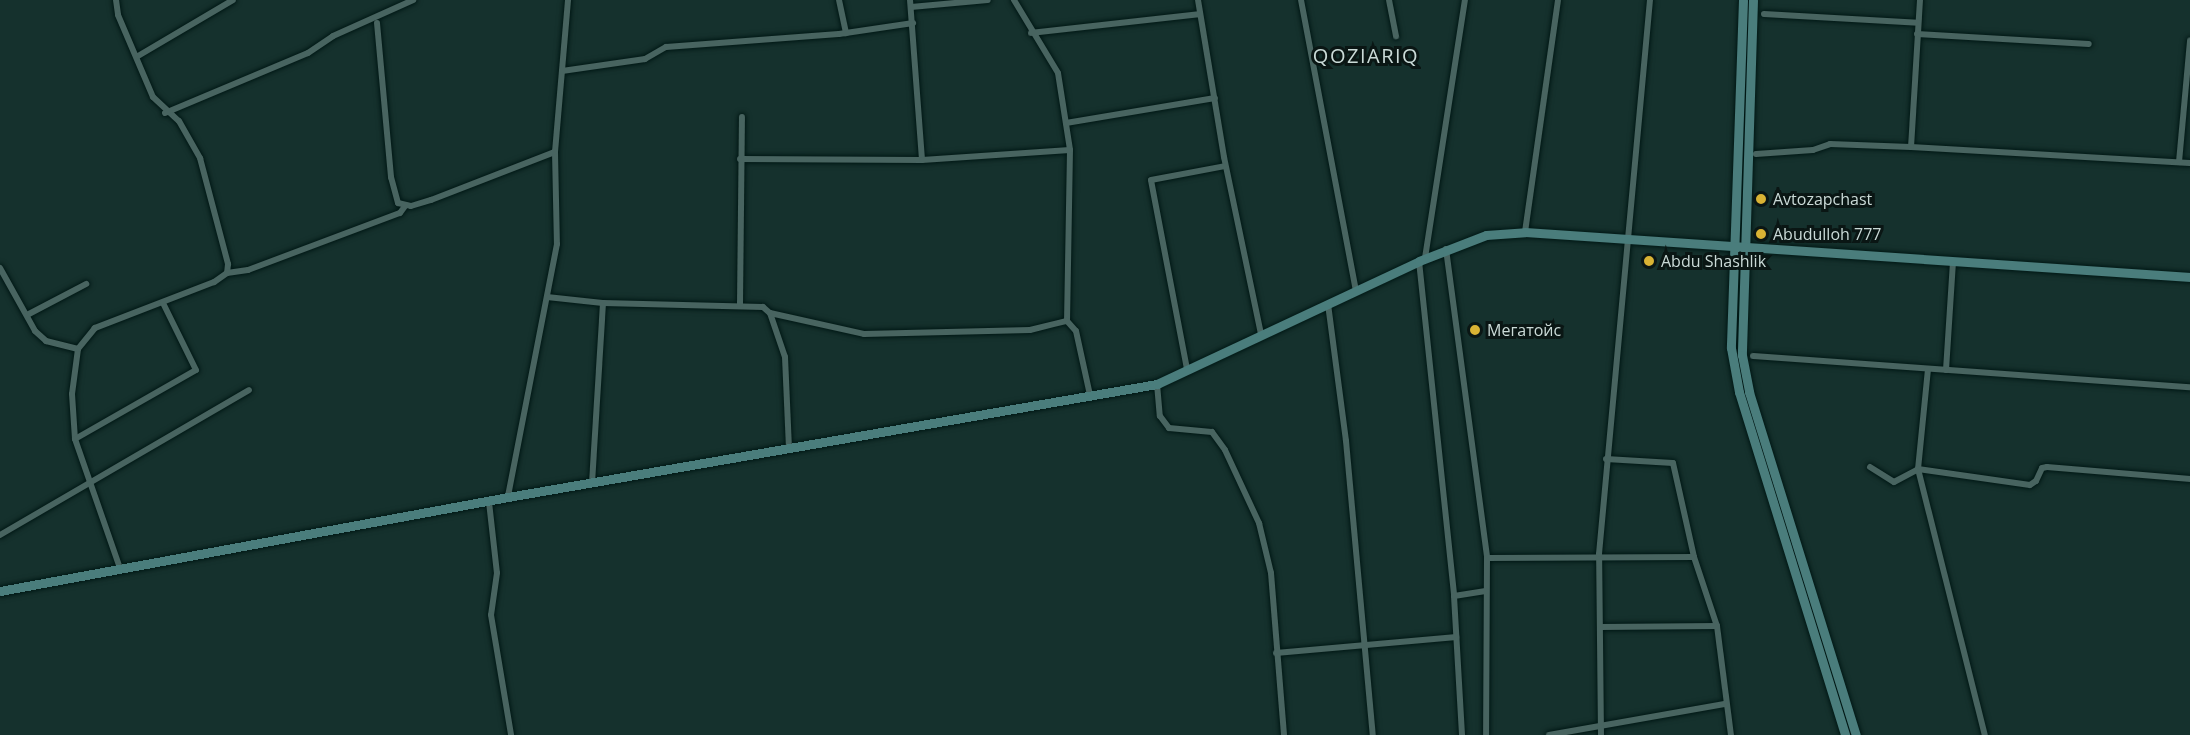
<!DOCTYPE html>
<html>
<head>
<meta charset="utf-8">
<style>
	body { margin:0 }
	#map { position:relative; width:2190px; height:735px; overflow:hidden; background:#15312d; font-family:"Open Sans",sans-serif }
	div>[style] { position:absolute }
	.roads { filter:drop-shadow(0 0 2px #001815) drop-shadow(0 0 2px #001815) }
	.minor>* { height:6px; margin:-3px; padding:0 3px; transform-origin:3px; border-radius:3px; background:#486460 }
	.secondary>* { height:9px; margin:-4.5px; padding:0 4.5px; transform-origin:4.5px; border-radius:4.5px; background:#4a7d7c }
	.dots>* { width:16px; height:16px; translate:-50% -50%; box-sizing:border-box; border:3px solid #0a1614; border-radius:50% }
	span { translate:-50% -50%; white-space:nowrap; text-align:center; line-height:1.15; -webkit-text-stroke:6px #0a1614; paint-order:stroke }
	.poi-label { font-size:16px; color:#cadad7 }
	.left { translate:0 -50%; text-align:left }
	.quarter-label { font-size:20px; color:#cadad7; letter-spacing:1.5px }
</style>
</head>
<body>
<div id="map">
	<div class="roads">
		<div class="minor">
			<i style="left:116px;top:0;width:15px;rotate:82deg"></i>
			<i style="left:118px;top:15px;width:89px;rotate:66.9deg"></i>
			<i style="left:153px;top:97px;width:35px;rotate:43deg"></i>
			<i style="left:179px;top:121px;width:43px;rotate:60.4deg"></i>
			<i style="left:200px;top:158px;width:110px;rotate:75.2deg"></i>
			<i style="left:228px;top:264px;width:9px;rotate:96deg"></i>
			<i style="left:227px;top:273px;width:16px;rotate:145deg"></i>
			<i style="left:214px;top:282px;width:128px;rotate:158.9deg"></i>
			<i style="left:95px;top:328px;width:27px;rotate:129deg"></i>
			<i style="left:78px;top:349px;width:45px;rotate:97.6deg"></i>
			<i style="left:72px;top:394px;width:45px;rotate:86.2deg"></i>
			<i style="left:75px;top:439px;width:137px;rotate:70.8deg"></i>
			<i style="left:839px;top:0;width:34px;rotate:78deg"></i>
			<i style="left:910px;top:0;width:160px;rotate:85.7deg"></i>
			<i style="left:1014px;top:0;width:85px;rotate:58.9deg"></i>
			<i style="left:1058px;top:73px;width:78px;rotate:81.1deg"></i>
			<i style="left:1070px;top:150px;width:171px;rotate:91deg"></i>
			<i style="left:1067px;top:321px;width:13px;rotate:48deg"></i>
			<i style="left:1076px;top:331px;width:66px;rotate:77.7deg"></i>
			<i style="left:1198px;top:0;width:159px;rotate:80.6deg"></i>
			<i style="left:1224px;top:157px;width:181px;rotate:78.2deg"></i>
			<i style="left:1301px;top:0;width:295px;rotate:79.3deg"></i>
			<i style="left:1389px;top:0;width:37px;rotate:79deg"></i>
			<i style="left:1920px;top:0;width:147px;rotate:93.5deg"></i>
			<i style="left:1911px;top:147px;width:279px;rotate:3.3deg"></i>
			<i style="left:911px;top:7px;width:77px;rotate:-5.2deg"></i>
			<i style="left:1764px;top:14px;width:154px;rotate:3.3deg"></i>
			<i style="left:377px;top:23px;width:155px;rotate:84.8deg"></i>
			<i style="left:391px;top:177px;width:27px;rotate:75deg"></i>
			<i style="left:398px;top:203px;width:13px;rotate:13deg"></i>
			<i style="left:411px;top:206px;width:21px;rotate:-17deg"></i>
			<i style="left:431px;top:200px;width:133px;rotate:-21.2deg"></i>
			<i style="left:555px;top:152px;width:92px;rotate:88.8deg"></i>
			<i style="left:557px;top:244px;width:258px;rotate:101deg"></i>
			<i style="left:1031px;top:33px;width:170px;rotate:-6.4deg"></i>
			<i style="left:1917px;top:34px;width:172px;rotate:3.3deg"></i>
			<i style="left:138px;top:56px;width:110px;rotate:-30.5deg"></i>
			<i style="left:562px;top:71px;width:84px;rotate:-8.2deg"></i>
			<i style="left:645px;top:59px;width:24px;rotate:-30deg"></i>
			<i style="left:666px;top:47px;width:173px;rotate:-4.3deg"></i>
			<i style="left:839px;top:34px;width:75px;rotate:-8.5deg"></i>
			<i style="left:165px;top:113px;width:155px;rotate:-22.8deg"></i>
			<i style="left:308px;top:53px;width:30px;rotate:-34deg"></i>
			<i style="left:333px;top:36px;width:88px;rotate:-24.2deg"></i>
			<i style="left:1066px;top:123px;width:151px;rotate:-9.5deg"></i>
			<i style="left:555px;top:152px;width:153px;rotate:-85.1deg"></i>
			<i style="left:1756px;top:154px;width:57px;rotate:-4deg"></i>
			<i style="left:1813px;top:150px;width:18px;rotate:-19deg"></i>
			<i style="left:1830px;top:144px;width:81px;rotate:2.1deg"></i>
			<i style="left:740px;top:159px;width:182px;rotate:0.3deg"></i>
			<i style="left:922px;top:160px;width:148px;rotate:-3.9deg"></i>
			<i style="left:2179px;top:162px;width:122px;rotate:-84.8deg"></i>
			<i style="left:1525px;top:232px;width:234px;rotate:-81.9deg"></i>
			<i style="left:1446px;top:249px;width:312px;rotate:82.4deg"></i>
			<i style="left:1487px;top:558px;width:177px;rotate:90.3deg"></i>
			<i style="left:1425px;top:258px;width:261px;rotate:-81.2deg"></i>
			<i style="left:1419px;top:261px;width:337px;rotate:84deg"></i>
			<i style="left:1454px;top:596px;width:139px;rotate:86.7deg"></i>
			<i style="left:0;top:268px;width:72px;rotate:60.9deg"></i>
			<i style="left:35px;top:331px;width:15px;rotate:42deg"></i>
			<i style="left:46px;top:341px;width:33px;rotate:14deg"></i>
			<i style="left:227px;top:273px;width:21px;rotate:-8deg"></i>
			<i style="left:248px;top:270px;width:162px;rotate:-20.6deg"></i>
			<i style="left:400px;top:213px;width:9px;rotate:-54deg"></i>
			<i style="left:547px;top:297px;width:56px;rotate:6.1deg"></i>
			<i style="left:603px;top:303px;width:160px;rotate:1.4deg"></i>
			<i style="left:763px;top:307px;width:9px;rotate:41deg"></i>
			<i style="left:770px;top:313px;width:46px;rotate:71.2deg"></i>
			<i style="left:785px;top:357px;width:90px;rotate:87.5deg"></i>
			<i style="left:740px;top:304px;width:187px;rotate:-89.4deg"></i>
			<i style="left:1328px;top:304px;width:138px;rotate:82.5deg"></i>
			<i style="left:1346px;top:441px;width:295px;rotate:84.8deg"></i>
			<i style="left:770px;top:313px;width:96px;rotate:12.6deg"></i>
			<i style="left:864px;top:334px;width:166px;rotate:-1.4deg"></i>
			<i style="left:1030px;top:330px;width:38px;rotate:-14deg"></i>
			<i style="left:27px;top:315px;width:67px;rotate:-27.7deg"></i>
			<i style="left:1753px;top:356px;width:438px;rotate:4.1deg"></i>
			<i style="left:1187px;top:369px;width:192px;rotate:-100.8deg"></i>
			<i style="left:1151px;top:180px;width:75px;rotate:-10.7deg"></i>
			<i style="left:1928px;top:369px;width:100px;rotate:95.7deg"></i>
			<i style="left:1918px;top:469px;width:113px;rotate:8.1deg"></i>
			<i style="left:2030px;top:485px;width:7px;rotate:-34deg"></i>
			<i style="left:2036px;top:481px;width:14px;rotate:-65deg"></i>
			<i style="left:2042px;top:468px;width:5px;rotate:-11deg"></i>
			<i style="left:2047px;top:467px;width:144px;rotate:4.8deg"></i>
			<i style="left:1946px;top:370px;width:109px;rotate:-86.3deg"></i>
			<i style="left:1157px;top:384px;width:32px;rotate:85deg"></i>
			<i style="left:1160px;top:416px;width:15px;rotate:53deg"></i>
			<i style="left:1169px;top:428px;width:43px;rotate:5.3deg"></i>
			<i style="left:1212px;top:432px;width:22px;rotate:54deg"></i>
			<i style="left:1225px;top:450px;width:81px;rotate:65deg"></i>
			<i style="left:1259px;top:523px;width:51px;rotate:76.5deg"></i>
			<i style="left:1271px;top:573px;width:163px;rotate:85.4deg"></i>
			<i style="left:75px;top:439px;width:139px;rotate:-29.7deg"></i>
			<i style="left:196px;top:370px;width:75px;rotate:-116.2deg"></i>
			<i style="left:1606px;top:459px;width:67px;rotate:3.4deg"></i>
			<i style="left:1673px;top:463px;width:96px;rotate:77.4deg"></i>
			<i style="left:1694px;top:557px;width:73px;rotate:71.6deg"></i>
			<i style="left:1717px;top:626px;width:110px;rotate:82.7deg"></i>
			<i style="left:1870px;top:467px;width:28px;rotate:32deg"></i>
			<i style="left:1894px;top:482px;width:27px;rotate:-28deg"></i>
			<i style="left:1918px;top:469px;width:274px;rotate:75.9deg"></i>
			<i style="left:592px;top:483px;width:180px;rotate:-86.5deg"></i>
			<i style="left:489px;top:502px;width:71px;rotate:83.6deg"></i>
			<i style="left:497px;top:573px;width:42px;rotate:98.1deg"></i>
			<i style="left:491px;top:615px;width:122px;rotate:80.5deg"></i>
			<i style="left:0;top:535px;width:288px;rotate:-30.2deg"></i>
			<i style="left:1487px;top:558px;width:207px;rotate:-0.3deg"></i>
			<i style="left:1454px;top:596px;width:32px;rotate:-9deg"></i>
			<i style="left:1600px;top:627px;width:117px;rotate:-0.5deg"></i>
			<i style="left:1276px;top:653px;width:181px;rotate:-5.1deg"></i>
			<i style="left:1549px;top:735px;width:178px;rotate:-10deg"></i>
			<i style="left:1601px;top:735px;width:181px;rotate:-90.6deg"></i>
			<i style="left:1599px;top:554px;width:556px;rotate:-84.74deg"></i>
		</div>
		<div class="secondary">
			<i style="left:1743px;top:0;width:348px;rotate:92deg"></i>
			<i style="left:1731px;top:348px;width:45px;rotate:79.7deg"></i>
			<i style="left:1739px;top:392px;width:359px;rotate:72.8deg"></i>
			<i style="left:1753px;top:0;width:355px;rotate:91.8deg"></i>
			<i style="left:1742px;top:355px;width:38px;rotate:79deg"></i>
			<i style="left:1749px;top:392px;width:359px;rotate:72.7deg"></i>
			<i style="left:0;top:591px;width:517px;rotate:-10.48deg"></i>
			<i style="left:508px;top:497px;width:659px;rotate:-9.88deg"></i>
			<i style="left:1157px;top:384px;width:289px;rotate:-25.1deg"></i>
			<i style="left:1419px;top:261px;width:72px;rotate:-21.2deg"></i>
			<i style="left:1486px;top:235px;width:39px;rotate:-4deg"></i>
			<i style="left:1525px;top:232px;width:667px;rotate:3.87deg"></i>
		</div>
	</div>
	<div class="dots">
		<i style="left:1761px;top:199px;background:#d9b334"></i>
		<i style="left:1761px;top:234px;background:#d9b334"></i>
		<i style="left:1649px;top:261px;background:#d9b334"></i>
		<i style="left:1475px;top:330px;background:#d9b334"></i>
	</div>
	<div class="poi-label">
		<span class="left" style="left:1773px;top:199px">Avtozapchast</span>
		<span class="left" style="left:1773px;top:234px">Abudulloh 777</span>
		<span class="left" style="left:1661px;top:261px">Abdu Shashlik</span>
		<span class="left" style="left:1487px;top:330px">Мегатойс</span>
	</div>
	<div class="quarter-label">
		<span style="left:1366px;top:55px">QOZIARIQ</span>
	</div>
</div>
</body>
</html>
